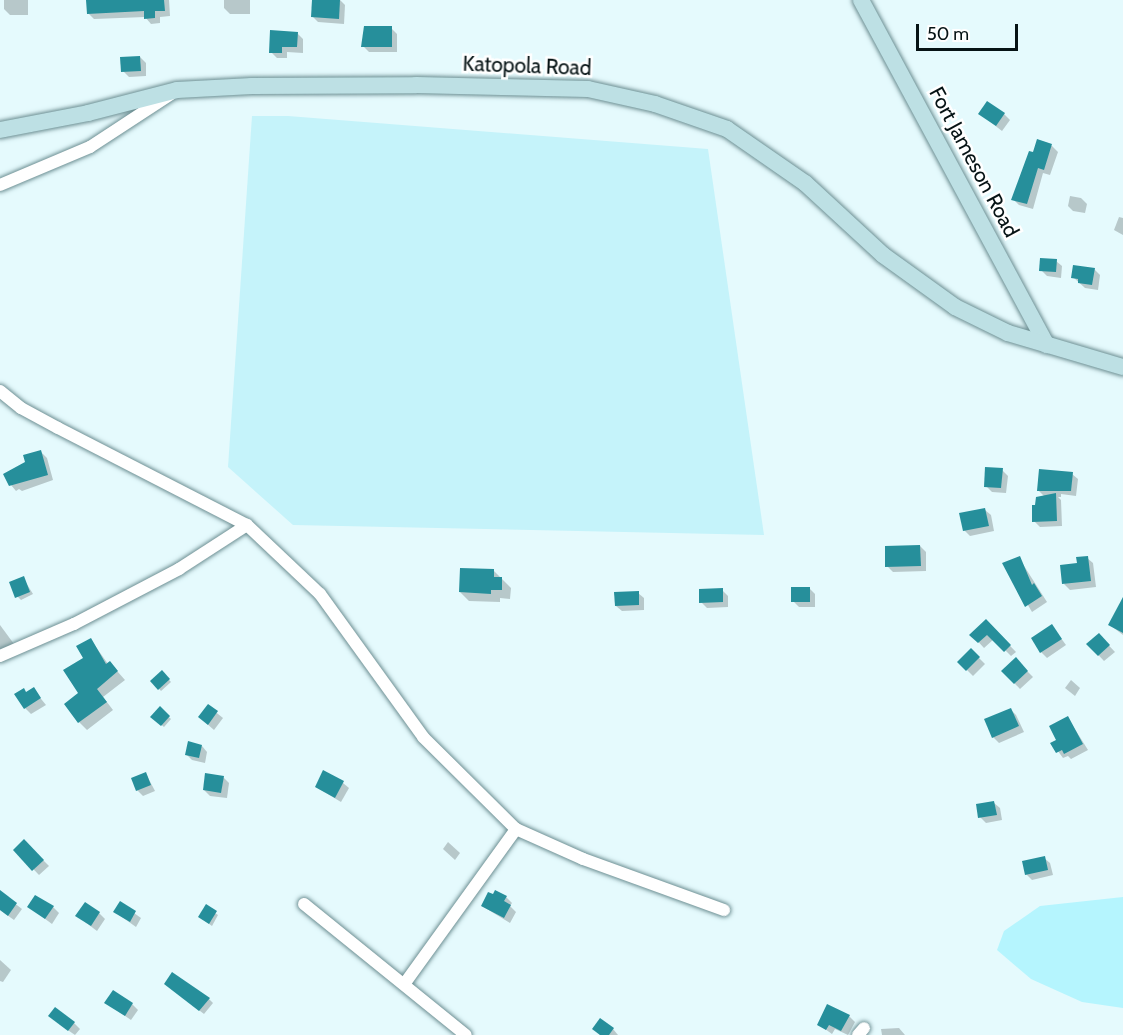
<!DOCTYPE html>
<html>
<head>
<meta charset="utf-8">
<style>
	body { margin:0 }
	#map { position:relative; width:1123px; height:1035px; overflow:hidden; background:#e5fafd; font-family:Cabin,sans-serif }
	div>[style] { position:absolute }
	.built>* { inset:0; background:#c5f3fa }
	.green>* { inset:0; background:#b5f5fe }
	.shadow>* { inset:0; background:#0003 }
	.building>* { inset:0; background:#268f9b }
	.roads { filter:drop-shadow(0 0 2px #6d8f93) drop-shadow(0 0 2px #6d8f93) }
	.street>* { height:12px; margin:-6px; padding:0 6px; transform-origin:6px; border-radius:6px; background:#fff }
	.secondary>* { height:16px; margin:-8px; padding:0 8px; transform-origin:8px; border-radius:8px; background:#bde0e4 }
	span { translate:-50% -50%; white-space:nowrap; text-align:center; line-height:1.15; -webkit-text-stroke:5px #fff; paint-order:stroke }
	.street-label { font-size:21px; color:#061315 }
	.scale { position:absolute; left:916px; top:24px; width:102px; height:27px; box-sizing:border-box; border:3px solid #061315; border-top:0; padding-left:8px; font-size:18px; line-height:21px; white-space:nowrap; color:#061315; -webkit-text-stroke:4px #fff; paint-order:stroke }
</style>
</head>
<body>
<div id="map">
	<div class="built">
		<i style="clip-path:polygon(252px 116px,288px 116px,708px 149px,764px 535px,293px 525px,228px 467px)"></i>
	</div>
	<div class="green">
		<i style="clip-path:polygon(1123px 897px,1123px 1008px,1082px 1002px,1031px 979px,997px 950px,1004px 931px,1040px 906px)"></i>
	</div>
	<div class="shadow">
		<i style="clip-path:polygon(4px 0,28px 0,28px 15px,10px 15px,4px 9px)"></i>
		<i style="clip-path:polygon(87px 0,169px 0,170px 16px,160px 17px,160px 23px,151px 24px,145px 17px,94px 19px,88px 13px)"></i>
		<i style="clip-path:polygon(224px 0,250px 0,250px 14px,230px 14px,224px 8px)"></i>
		<i style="clip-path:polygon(313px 0,340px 0,345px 5px,344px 24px,318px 22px,312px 16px)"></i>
		<i style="clip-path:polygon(391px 28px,397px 34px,397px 52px,369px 52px,363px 46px)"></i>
		<i style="clip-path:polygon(297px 33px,303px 39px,303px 53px,287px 52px,287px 58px,277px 58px,271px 52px)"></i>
		<i style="clip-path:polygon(140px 57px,146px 63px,146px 76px,129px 77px,123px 71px)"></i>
		<i style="clip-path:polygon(980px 114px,1004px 114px,1010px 120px,1002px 131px)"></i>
		<i style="clip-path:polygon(1038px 141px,1052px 146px,1058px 152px,1050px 175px,1043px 173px,1033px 209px,1019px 205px,1013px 199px)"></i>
		<i style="clip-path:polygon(1070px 196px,1081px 198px,1087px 204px,1085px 213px,1073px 211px,1068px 206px)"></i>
		<i style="clip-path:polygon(1119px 217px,1123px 218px,1123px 235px,1114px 230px)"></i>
		<i style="clip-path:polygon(1056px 261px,1062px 266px,1061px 278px,1047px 276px,1041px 270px)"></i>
		<i style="clip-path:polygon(1094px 269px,1100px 275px,1098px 290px,1085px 288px,1073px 277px)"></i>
		<i style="clip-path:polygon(41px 452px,47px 458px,53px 480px,22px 491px,19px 489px,16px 491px,11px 485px)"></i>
		<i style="clip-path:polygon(1002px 470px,1008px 476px,1006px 493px,992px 492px,986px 486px)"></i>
		<i style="clip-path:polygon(1072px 474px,1078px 479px,1076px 496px,1061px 494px,1061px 497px,1058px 497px,1061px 500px,1062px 526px,1040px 527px,1034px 521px,1037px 506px,1045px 497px,1038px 490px)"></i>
		<i style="clip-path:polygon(985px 510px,991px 515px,994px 531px,970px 536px,964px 530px)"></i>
		<i style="clip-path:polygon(920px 546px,926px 552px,926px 571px,893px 572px,887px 566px)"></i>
		<i style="clip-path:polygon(1019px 558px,1047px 602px,1032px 612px,1004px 564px)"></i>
		<i style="clip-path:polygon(1087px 558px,1093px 563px,1096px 587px,1070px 590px,1064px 584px)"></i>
		<i style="clip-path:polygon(494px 571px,511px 588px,510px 599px,500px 598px,500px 602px,469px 601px,460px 592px)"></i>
		<i style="clip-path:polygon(23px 578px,33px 594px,21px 600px,15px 594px)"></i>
		<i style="clip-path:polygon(809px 588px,815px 594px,815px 607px,799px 607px,793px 601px)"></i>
		<i style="clip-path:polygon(722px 590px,728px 596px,728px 607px,707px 608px,701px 602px)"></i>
		<i style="clip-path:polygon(638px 593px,644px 598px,644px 610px,622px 611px,616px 606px)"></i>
		<i style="clip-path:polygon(1123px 612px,1123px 635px,1110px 625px)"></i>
		<i style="clip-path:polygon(986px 621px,1016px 652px,1011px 656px,994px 639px,984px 648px,972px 635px)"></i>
		<i style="clip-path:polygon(0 625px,14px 644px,0 653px)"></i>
		<i style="clip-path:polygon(1052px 626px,1066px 645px,1047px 658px,1041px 652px)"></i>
		<i style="clip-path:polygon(1099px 635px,1115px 652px,1104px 661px,1088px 644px)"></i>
		<i style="clip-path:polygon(91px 640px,108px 664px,110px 663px,125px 680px,103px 697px,113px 710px,87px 730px,79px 722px,85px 658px)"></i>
		<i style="clip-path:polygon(971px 650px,985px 664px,973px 676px,959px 662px)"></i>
		<i style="clip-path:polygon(1016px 660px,1033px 677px,1020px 689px,1003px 671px)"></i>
		<i style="clip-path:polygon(162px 672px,171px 682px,161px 691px,152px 681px)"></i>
		<i style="clip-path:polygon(1071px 680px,1080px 688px,1075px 696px,1065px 688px)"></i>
		<i style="clip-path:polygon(33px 689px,46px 705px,31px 714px,25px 708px,26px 693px)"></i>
		<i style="clip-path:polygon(208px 706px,223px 718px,214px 730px,206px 723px)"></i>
		<i style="clip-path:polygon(160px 709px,171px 719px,164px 727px,152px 717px)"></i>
		<i style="clip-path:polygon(1010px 709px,1016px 715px,1024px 732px,999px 743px,993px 737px)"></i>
		<i style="clip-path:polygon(1068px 718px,1088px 750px,1071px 759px,1068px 756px,1063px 758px,1052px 743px,1058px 740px)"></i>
		<i style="clip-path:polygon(202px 746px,207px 752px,205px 763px,192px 760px,186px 754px)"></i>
		<i style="clip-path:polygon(146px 774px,155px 791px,143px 796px,137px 790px)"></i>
		<i style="clip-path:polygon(223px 777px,229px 783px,227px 798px,210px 796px,204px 790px)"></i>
		<i style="clip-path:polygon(343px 783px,349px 788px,341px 802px,316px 787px)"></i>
		<i style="clip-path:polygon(994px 803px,1000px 808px,1002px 820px,986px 823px,980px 817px)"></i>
		<i style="clip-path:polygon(24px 841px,49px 866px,39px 875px,15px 850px)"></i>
		<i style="clip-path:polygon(448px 842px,460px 853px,455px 860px,443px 849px)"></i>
		<i style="clip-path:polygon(1044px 858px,1050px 863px,1053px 875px,1032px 880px,1026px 874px)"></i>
		<i style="clip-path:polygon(0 892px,22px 909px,14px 920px,0 910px)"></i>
		<i style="clip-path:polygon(493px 896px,506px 897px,512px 903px,510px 906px,516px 912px,510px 923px,482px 906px)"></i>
		<i style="clip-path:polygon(120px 903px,141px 918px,136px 927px,115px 912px)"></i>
		<i style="clip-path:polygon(29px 907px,53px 907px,59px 913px,52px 924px)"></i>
		<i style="clip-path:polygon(206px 907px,218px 915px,212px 926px,202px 919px)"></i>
		<i style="clip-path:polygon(99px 913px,105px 919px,97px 931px,77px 916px)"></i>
		<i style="clip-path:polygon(0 960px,11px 970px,3px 982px,0 981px)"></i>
		<i style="clip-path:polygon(170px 988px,209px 999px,213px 1003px,204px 1014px)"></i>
		<i style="clip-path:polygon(106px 1003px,132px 1004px,138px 1010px,131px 1020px)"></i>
		<i style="clip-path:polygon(849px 1016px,855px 1022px,848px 1035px,835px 1029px,832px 1034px,818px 1024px)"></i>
		<i style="clip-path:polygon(74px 1023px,80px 1029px,75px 1035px,59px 1024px)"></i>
		<i style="clip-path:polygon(899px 1028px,905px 1035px,882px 1035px,881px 1029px)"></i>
		<i style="clip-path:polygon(594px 1029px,613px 1029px,618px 1035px,600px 1035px)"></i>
	</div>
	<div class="building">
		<i style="clip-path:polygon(86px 0,164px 0,165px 11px,155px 11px,155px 18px,144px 19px,144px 11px,87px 14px)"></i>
		<i style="clip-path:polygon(312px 0,340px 0,339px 19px,311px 17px)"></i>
		<i style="clip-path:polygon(364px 26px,392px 26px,392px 47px,361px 47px)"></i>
		<i style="clip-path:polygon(270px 30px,298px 32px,297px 47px,282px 47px,282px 53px,269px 53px)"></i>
		<i style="clip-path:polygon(140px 56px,141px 71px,121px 72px,120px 57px)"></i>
		<i style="clip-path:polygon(987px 101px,1005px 113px,996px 126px,978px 114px)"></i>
		<i style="clip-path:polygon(1037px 139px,1052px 144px,1044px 170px,1038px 168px,1027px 204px,1011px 200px,1029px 151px,1033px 152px)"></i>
		<i style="clip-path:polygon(1040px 258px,1057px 259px,1056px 272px,1039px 271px)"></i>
		<i style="clip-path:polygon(1073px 265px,1095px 268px,1092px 285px,1078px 283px,1078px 279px,1071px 278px)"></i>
		<i style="clip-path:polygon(41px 450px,48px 475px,9px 486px,3px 474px,25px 462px,23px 455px)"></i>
		<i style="clip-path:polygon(985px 467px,1003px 468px,1001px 488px,984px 487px)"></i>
		<i style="clip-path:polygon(1039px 469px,1073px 472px,1071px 491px,1037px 491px)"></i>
		<i style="clip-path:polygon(1056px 493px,1057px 521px,1032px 522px,1032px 505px,1035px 505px,1036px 497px)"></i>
		<i style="clip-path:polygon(985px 508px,989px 526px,963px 531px,959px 513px)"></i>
		<i style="clip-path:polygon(920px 545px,921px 566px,885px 567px,885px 546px)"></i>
		<i style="clip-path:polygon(1020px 556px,1032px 585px,1034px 583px,1042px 596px,1025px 607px,1002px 563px)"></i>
		<i style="clip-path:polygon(1088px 556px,1091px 581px,1062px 584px,1060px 565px,1077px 563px,1076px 557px)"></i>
		<i style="clip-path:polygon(460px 568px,494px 569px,494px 577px,502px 577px,502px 590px,491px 590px,491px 594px,459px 592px)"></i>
		<i style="clip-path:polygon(24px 576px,30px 592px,15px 598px,9px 582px)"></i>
		<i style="clip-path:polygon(791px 587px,810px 587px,810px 602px,791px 602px)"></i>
		<i style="clip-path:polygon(723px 588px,723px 602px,699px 603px,699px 589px)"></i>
		<i style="clip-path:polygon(639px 591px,639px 605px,615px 606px,614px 592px)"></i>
		<i style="clip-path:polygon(1123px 597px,1123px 633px,1108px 625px)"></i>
		<i style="clip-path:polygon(986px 619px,1011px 645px,1004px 652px,987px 635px,978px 643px,969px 635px)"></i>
		<i style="clip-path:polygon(1052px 624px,1062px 639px,1040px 653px,1031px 638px)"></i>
		<i style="clip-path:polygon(1099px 633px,1110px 645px,1098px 656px,1086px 644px)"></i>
		<i style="clip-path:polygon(91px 638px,106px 664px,110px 661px,118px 671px,97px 689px,107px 702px,78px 723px,64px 704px,78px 693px,63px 670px,83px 658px,76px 646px)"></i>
		<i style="clip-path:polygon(971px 648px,980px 657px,966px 671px,957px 662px)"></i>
		<i style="clip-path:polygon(1016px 657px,1028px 671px,1014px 684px,1001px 671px)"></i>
		<i style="clip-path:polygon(162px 670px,170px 679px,158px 690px,150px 681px)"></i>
		<i style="clip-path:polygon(34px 687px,41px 698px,24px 709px,14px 694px,24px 688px,26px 692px)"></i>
		<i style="clip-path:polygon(208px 704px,218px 711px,208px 725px,198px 717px)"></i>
		<i style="clip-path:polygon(160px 706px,170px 716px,161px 726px,150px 717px)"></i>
		<i style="clip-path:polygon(1011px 708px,1019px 726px,992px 738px,984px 719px)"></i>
		<i style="clip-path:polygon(1068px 716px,1083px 744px,1064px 754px,1062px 750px,1056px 753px,1050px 743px,1056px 740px,1049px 726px)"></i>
		<i style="clip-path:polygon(188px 741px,202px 745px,199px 758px,185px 755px)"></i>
		<i style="clip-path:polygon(323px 770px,344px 781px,335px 798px,315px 787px)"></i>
		<i style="clip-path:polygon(146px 772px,151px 785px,136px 791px,131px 778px)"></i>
		<i style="clip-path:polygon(205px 773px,224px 776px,221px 793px,203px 790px)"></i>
		<i style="clip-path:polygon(994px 801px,997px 815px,978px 818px,976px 804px)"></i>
		<i style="clip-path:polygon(24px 839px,44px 860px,32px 871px,13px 850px)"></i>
		<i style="clip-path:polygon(1045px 856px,1048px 870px,1025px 875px,1022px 861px)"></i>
		<i style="clip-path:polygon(0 890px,17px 903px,8px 916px,0 910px)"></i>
		<i style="clip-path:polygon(495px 890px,507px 896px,504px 901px,511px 905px,504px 918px,481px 906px,488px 892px,493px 894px)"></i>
		<i style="clip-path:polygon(35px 895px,54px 906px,45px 919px,27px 907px)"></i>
		<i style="clip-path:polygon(120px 901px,136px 911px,130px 922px,113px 912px)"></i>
		<i style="clip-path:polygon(85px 902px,100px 912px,91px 926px,75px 916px)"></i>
		<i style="clip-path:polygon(206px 904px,217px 911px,209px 924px,198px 917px)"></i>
		<i style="clip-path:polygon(172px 972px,210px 998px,199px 1011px,164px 984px)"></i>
		<i style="clip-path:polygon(113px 990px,133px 1003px,125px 1016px,104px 1003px)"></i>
		<i style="clip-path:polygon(827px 1004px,850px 1015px,841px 1031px,829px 1025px,826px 1030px,817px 1025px)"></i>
		<i style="clip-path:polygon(55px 1007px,75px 1022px,68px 1031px,48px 1016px)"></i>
		<i style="clip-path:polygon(600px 1018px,614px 1028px,609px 1035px,600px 1035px,592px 1029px)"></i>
	</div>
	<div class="roads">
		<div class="street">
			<i style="left:0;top:185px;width:98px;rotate:-22.9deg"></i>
			<i style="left:90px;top:147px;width:97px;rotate:-33.2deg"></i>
			<i style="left:0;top:391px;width:27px;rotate:39deg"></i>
			<i style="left:21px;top:408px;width:42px;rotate:28.4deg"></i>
			<i style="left:58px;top:428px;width:212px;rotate:27.2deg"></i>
			<i style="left:247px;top:525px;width:100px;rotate:43.4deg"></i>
			<i style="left:320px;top:594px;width:176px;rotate:54.2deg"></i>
			<i style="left:423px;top:737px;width:131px;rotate:44.7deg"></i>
			<i style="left:516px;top:829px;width:73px;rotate:24.1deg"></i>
			<i style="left:583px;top:859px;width:150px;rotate:19.9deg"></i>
			<i style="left:0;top:656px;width:81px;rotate:-23.4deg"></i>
			<i style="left:74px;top:624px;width:119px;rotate:-27.6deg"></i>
			<i style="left:179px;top:569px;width:81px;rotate:-32.9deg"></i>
			<i style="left:304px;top:904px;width:208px;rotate:39deg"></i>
			<i style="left:405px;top:983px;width:190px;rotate:-54.2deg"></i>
			<i style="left:858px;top:1035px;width:9px;rotate:-49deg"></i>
		</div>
		<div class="secondary">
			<i style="left:861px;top:0;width:392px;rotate:61.7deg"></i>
			<i style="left:0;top:130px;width:90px;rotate:-10.9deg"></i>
			<i style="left:88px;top:113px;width:92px;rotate:-14.5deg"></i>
			<i style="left:177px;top:90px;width:75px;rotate:-3.1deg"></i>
			<i style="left:252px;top:86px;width:164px;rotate:-0.3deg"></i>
			<i style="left:416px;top:85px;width:172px;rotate:1.3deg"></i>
			<i style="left:588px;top:89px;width:69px;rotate:12.6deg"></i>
			<i style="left:655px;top:104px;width:76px;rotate:19.1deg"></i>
			<i style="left:727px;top:129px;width:95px;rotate:34.7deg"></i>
			<i style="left:805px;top:183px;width:106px;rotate:42.7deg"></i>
			<i style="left:883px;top:255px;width:89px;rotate:35.8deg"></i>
			<i style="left:955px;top:307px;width:59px;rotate:26.1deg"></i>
			<i style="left:1008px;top:333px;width:120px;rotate:16.5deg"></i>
		</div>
	</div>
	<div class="street-label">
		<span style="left:527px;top:66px;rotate:2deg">Katopola Road</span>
		<span style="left:974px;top:162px;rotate:62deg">Fort Jameson Road</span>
	</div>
	<div class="scale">50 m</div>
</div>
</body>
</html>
